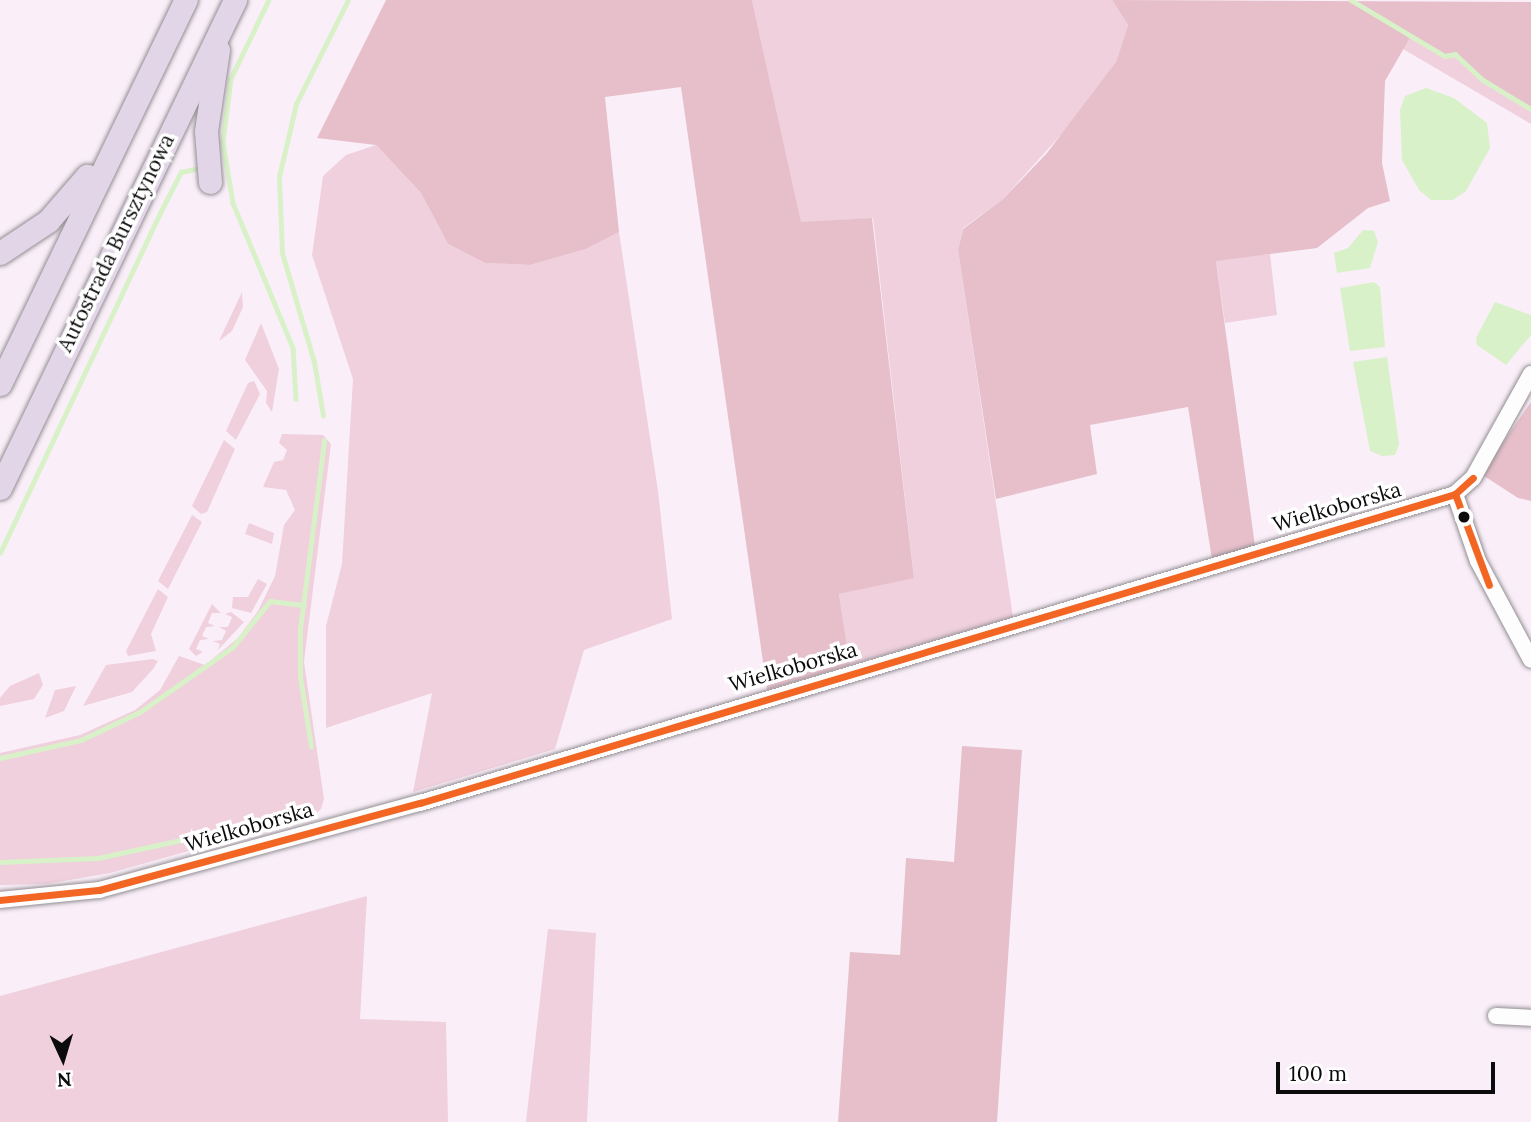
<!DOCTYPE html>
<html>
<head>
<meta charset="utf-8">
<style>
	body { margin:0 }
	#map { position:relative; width:1531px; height:1122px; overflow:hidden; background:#faeff9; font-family:Lora,serif }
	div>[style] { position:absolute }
	.green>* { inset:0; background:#efd0dc }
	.forest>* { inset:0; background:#e6bfca }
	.water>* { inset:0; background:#d9f1c8 }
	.stream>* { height:4.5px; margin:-2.25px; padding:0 2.25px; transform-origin:2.25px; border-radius:2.25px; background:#d9f1c8 }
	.roads { filter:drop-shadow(0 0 2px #938e92) drop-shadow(0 0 2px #938e92) }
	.minor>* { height:16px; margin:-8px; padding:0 8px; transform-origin:8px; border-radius:8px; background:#fefdfe }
	.highway>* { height:23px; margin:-11.5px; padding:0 11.5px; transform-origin:11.5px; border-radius:11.5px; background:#e2d5e7 }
	.bus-1>* { height:7px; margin:-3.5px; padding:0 3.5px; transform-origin:3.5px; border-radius:3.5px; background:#f26522 }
	.dots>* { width:19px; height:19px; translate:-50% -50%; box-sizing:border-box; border:4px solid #fff; border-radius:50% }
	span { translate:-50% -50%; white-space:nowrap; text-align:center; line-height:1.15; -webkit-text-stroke:7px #fff; paint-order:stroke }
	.street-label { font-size:21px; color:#0b0b0b }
	.north { position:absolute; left:28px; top:1024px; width:70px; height:70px; -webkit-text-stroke:5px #fff; paint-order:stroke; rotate:176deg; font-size:19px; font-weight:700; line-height:28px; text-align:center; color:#0b0b0b }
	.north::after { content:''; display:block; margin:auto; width:24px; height:32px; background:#0b0b0b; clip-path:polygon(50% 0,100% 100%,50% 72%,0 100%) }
	.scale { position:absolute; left:1276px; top:1062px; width:219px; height:32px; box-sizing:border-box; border:4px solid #0b0b0b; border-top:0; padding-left:9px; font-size:21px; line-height:24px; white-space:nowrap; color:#0b0b0b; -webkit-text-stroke:5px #fff; paint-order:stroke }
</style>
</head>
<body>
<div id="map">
	<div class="green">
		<i style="clip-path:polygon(752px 0,1112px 0,1128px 25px,1116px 62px,1084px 109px,1003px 199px,963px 228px,958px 250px,1013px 617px,850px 665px,839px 594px,914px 577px,873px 218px,801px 223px)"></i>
		<i style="clip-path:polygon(1411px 36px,1445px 56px,1455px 54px,1483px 80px,1531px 109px,1531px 124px,1403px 49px)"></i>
		<i style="clip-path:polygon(376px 145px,421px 193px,448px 244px,485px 263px,530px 265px,586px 249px,619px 232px,658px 491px,672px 619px,584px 650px,555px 749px,413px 792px,432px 693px,326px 728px,326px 626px,342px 564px,353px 379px,312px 255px,323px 176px,346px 155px)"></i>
		<i style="clip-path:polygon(1270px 254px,1277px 315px,1225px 323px,1216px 260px)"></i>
		<i style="clip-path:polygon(242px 292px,243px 307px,232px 331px,219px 341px)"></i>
		<i style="clip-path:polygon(261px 323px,279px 369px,272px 412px,266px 403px,267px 391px,245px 360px)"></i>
		<i style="clip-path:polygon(254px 381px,260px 394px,236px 440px,226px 431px,248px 383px)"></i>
		<i style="clip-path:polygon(282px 434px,323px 435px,331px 444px,304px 662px,324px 799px,321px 809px,313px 816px,110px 873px,46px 884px,0 885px,0 753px,80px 735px,135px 710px,160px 690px,179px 656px,205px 665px,237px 639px,258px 611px,275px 576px,284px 525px,295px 510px,286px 490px,263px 487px,274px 462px,283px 460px,287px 450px,279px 443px)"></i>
		<i style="clip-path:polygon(224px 440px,235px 449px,207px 512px,201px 514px,192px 506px)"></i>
		<i style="clip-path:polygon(192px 515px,202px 522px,168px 589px,158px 581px)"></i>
		<i style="clip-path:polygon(249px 523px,274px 533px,272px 544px,245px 534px)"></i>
		<i style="clip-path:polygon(258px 579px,267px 584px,251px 613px,232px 608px,233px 597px,248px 597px)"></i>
		<i style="clip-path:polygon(158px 589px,168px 597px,151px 634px,156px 651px,128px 656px,126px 651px)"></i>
		<i style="clip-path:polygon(212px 604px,221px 613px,212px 613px,208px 623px,215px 626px,206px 627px,202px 636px,209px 639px,200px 640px,196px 649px,203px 652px,196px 656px,189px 649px)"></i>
		<i style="clip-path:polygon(231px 612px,244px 622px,218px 650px,220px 644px,213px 641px,222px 640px,226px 631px,219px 627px,228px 627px,232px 617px,225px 614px)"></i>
		<i style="clip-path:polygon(153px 659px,158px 661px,153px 669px,132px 692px,83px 706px,106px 665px)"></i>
		<i style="clip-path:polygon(39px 673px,43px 685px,34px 699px,0 706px,0 698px,10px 686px)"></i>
		<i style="clip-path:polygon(76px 686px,64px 711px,45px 718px,55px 690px)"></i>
		<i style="clip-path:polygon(367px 896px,360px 1019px,446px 1022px,448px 1122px,0 1122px,0 996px)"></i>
		<i style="clip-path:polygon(548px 929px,596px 933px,587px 1122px,526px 1122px)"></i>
	</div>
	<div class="forest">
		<i style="clip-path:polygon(386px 0,752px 0,801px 222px,872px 218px,914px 578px,839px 594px,850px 665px,767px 690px,681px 87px,605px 97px,619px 232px,586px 249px,530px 265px,485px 263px,448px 244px,421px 193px,376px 145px,317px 138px)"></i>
		<i style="clip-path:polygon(1112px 0,1531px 2px,1531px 109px,1483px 80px,1455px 54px,1445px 56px,1411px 36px,1385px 81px,1382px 163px,1390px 201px,1368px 208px,1317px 248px,1216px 261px,1256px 553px,1213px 566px,1188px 407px,1090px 425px,1097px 474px,996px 499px,958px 250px,963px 229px,1003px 199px,1047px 153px,1116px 62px,1128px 25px)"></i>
		<i style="clip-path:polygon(1531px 402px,1531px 501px,1518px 498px,1481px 474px)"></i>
		<i style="clip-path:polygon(962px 746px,1022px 750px,997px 1122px,838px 1122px,850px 952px,900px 955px,906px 858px,954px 862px)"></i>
	</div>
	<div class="water">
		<i style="clip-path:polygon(1426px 88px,1454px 98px,1487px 123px,1490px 148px,1466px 191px,1453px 200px,1431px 200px,1419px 190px,1402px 160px,1400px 110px,1405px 96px)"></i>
		<i style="clip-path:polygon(1363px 230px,1374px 231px,1378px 242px,1370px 268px,1337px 273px,1334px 253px,1348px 248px)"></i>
		<i style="clip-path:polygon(1374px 282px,1380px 287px,1385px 347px,1350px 351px,1340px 288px)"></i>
		<i style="clip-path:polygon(1495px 302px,1531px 315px,1531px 335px,1506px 365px,1477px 345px,1476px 338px)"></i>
		<i style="clip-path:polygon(1387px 357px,1399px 444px,1395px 455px,1382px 456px,1370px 451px,1353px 362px)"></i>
	</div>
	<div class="stream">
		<i style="left:269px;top:0;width:88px;rotate:115.7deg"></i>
		<i style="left:231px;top:79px;width:64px;rotate:97.2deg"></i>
		<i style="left:223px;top:142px;width:62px;rotate:80.7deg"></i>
		<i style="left:233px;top:203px;width:157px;rotate:67.5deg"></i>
		<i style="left:293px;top:348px;width:51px;rotate:86.6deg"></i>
		<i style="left:1351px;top:0;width:109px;rotate:30.8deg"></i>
		<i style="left:1445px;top:56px;width:10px;rotate:-11deg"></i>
		<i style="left:1455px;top:54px;width:38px;rotate:43deg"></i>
		<i style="left:1483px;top:80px;width:56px;rotate:31.1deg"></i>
		<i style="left:323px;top:416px;width:55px;rotate:-99.5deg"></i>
		<i style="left:314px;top:362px;width:114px;rotate:-106.4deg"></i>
		<i style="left:282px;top:253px;width:76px;rotate:-92.3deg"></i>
		<i style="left:279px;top:177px;width:75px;rotate:-76.9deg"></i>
		<i style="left:296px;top:104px;width:116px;rotate:-63.4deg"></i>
		<i style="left:0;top:553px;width:378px;rotate:-64.8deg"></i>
		<i style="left:161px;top:211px;width:44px;rotate:-62.9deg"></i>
		<i style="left:181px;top:172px;width:14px;rotate:-12deg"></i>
		<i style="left:311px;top:747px;width:71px;rotate:-98.9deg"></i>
		<i style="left:300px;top:677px;width:48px;rotate:-90deg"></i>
		<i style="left:300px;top:629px;width:190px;rotate:-82.7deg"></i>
		<i style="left:0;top:758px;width:83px;rotate:-12.5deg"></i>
		<i style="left:81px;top:740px;width:65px;rotate:-25.4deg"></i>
		<i style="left:140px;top:712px;width:113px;rotate:-35deg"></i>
		<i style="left:233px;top:647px;width:59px;rotate:-51.2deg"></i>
		<i style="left:270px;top:601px;width:34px;rotate:7deg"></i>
		<i style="left:0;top:862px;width:98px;rotate:-2.3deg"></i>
		<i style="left:98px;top:858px;width:214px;rotate:-12.2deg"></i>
	</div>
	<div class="roads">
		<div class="minor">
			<i style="left:1455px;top:494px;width:71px;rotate:71.1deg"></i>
			<i style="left:1478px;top:561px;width:112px;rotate:61.8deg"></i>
			<i style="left:0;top:900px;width:100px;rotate:-5.8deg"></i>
			<i style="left:99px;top:890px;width:333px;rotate:-15.2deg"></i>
			<i style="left:420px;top:803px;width:1080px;rotate:-16.62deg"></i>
			<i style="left:1455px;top:494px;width:24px;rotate:-42deg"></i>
			<i style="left:1473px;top:478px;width:119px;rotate:-60.9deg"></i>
			<i style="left:1496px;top:1016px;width:35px;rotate:3deg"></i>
		</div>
		<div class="highway">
			<i style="left:210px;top:182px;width:51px;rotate:-94.5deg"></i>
			<i style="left:206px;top:131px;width:82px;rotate:-81.6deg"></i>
			<i style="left:0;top:253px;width:58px;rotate:-33.7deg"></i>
			<i style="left:48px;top:221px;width:60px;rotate:-49.1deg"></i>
			<i style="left:0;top:384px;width:427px;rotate:-64.2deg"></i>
			<i style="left:0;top:488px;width:542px;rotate:-64.29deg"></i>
		</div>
	</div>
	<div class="bus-1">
		<i style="left:1455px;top:494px;width:97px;rotate:69.5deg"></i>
		<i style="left:0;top:900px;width:100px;rotate:-5.8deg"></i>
		<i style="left:99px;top:890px;width:333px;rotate:-15.2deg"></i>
		<i style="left:420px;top:803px;width:1080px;rotate:-16.62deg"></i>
		<i style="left:1455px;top:494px;width:24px;rotate:-42deg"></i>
	</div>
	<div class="dots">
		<i style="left:1464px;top:517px;background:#0b0b0b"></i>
	</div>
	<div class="street-label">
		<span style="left:116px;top:243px;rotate:-64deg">Autostrada Bursztynowa</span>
		<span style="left:1337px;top:507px;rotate:-16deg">Wielkoborska</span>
		<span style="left:793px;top:667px;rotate:-16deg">Wielkoborska</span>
		<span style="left:249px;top:827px;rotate:-16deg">Wielkoborska</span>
	</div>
	<div class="north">N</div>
	<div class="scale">100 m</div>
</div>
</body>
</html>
